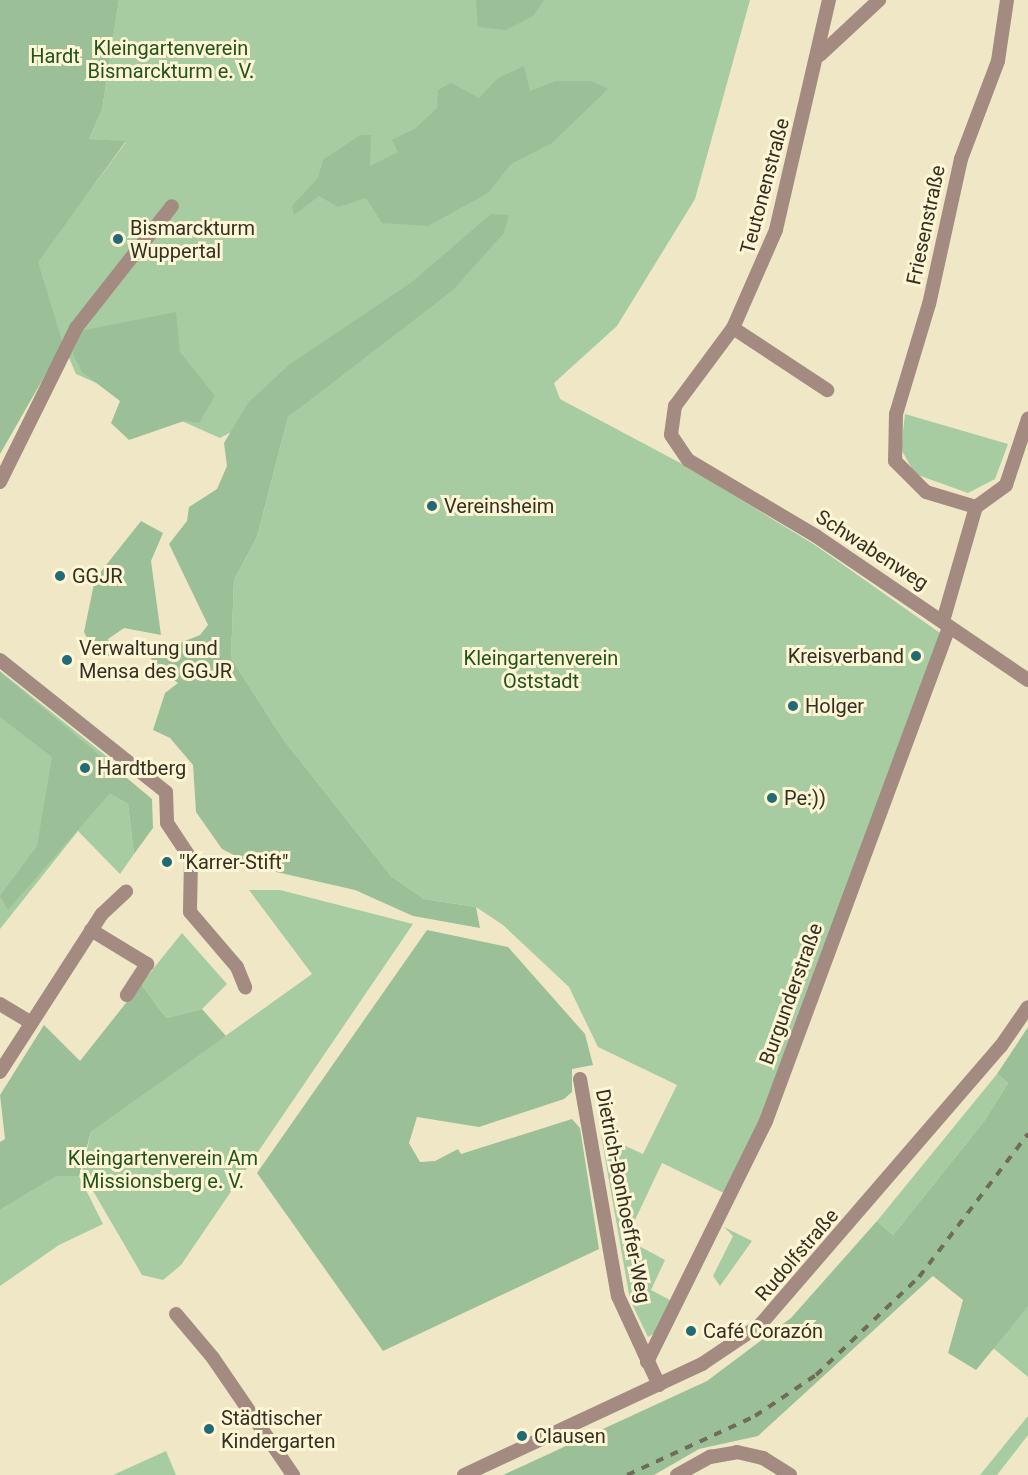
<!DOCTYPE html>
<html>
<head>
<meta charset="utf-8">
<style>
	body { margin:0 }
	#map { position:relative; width:1028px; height:1475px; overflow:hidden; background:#f0e7c7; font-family:Roboto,sans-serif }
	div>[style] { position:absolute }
	.green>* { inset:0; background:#a7cca2 }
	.forest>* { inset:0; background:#9bc097 }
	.minor>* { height:14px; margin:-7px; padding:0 7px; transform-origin:7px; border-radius:7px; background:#a38b82 }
	.rail>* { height:4px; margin-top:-2px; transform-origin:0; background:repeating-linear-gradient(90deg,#716c59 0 8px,transparent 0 16px) }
	.dots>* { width:16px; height:16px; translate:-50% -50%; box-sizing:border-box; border:3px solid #fdf5d4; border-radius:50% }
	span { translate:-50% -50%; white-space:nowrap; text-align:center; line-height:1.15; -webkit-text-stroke:6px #fdf5d4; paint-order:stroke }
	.park-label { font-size:20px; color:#22541e }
	.street-label { font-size:20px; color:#333024 }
	.poi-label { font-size:20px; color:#333024 }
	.left { translate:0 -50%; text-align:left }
	.right { translate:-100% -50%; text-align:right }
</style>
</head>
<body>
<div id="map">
	<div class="green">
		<i style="clip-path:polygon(119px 0,750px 0,695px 199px,617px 326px,554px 383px,560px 399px,684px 465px,815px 545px,940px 633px,759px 1123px,726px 1194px,662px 1163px,626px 1239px,665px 1260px,651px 1290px,670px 1300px,655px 1333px,648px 1337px,630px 1300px,601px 1135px,643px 1154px,677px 1085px,598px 1047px,569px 987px,503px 925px,476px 907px,424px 899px,391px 876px,283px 739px,231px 658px,234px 580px,257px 537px,288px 417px,400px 328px,319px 385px,220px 438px,76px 374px,48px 309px,37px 262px,126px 142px,89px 139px,102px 110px)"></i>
		<i style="clip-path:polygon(905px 414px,1008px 444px,995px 479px,968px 493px,915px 474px,901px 449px)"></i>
		<i style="clip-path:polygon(0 671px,125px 771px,104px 798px,110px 792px,128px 804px,134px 854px,120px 874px,78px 831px,0 929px)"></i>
		<i style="clip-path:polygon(249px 890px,280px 890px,413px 924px,181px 1265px,163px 1280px,142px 1275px,82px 1172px,91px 1132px,312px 974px)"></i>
		<i style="clip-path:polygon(182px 933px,227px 984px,202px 1009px,166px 1018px,141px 984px)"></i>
		<i style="clip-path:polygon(997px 1074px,1008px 1083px,985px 1120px,893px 1235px,877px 1221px)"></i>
		<i style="clip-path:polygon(57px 1176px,79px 1176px,103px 1224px,59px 1245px,0 1286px,0 1210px)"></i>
		<i style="clip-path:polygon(724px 1227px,752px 1241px,720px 1286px,713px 1276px,733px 1236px)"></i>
		<i style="clip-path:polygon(1028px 1307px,1028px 1377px,993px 1348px)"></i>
		<i style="clip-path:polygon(1028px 1416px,1028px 1435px,997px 1475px,980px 1475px)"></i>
		<i style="clip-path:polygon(166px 1451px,176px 1475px,113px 1475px)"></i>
	</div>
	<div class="forest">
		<i style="clip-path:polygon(0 0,119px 0,102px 110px,89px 139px,126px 141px,38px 262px,63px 344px,0 454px)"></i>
		<i style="clip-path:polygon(476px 0,544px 0,533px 16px,506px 30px,478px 27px)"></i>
		<i style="clip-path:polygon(524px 66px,530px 91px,556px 81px,591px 81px,608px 89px,552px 143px,511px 164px,488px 193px,428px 226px,382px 223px,366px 198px,338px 207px,319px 196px,294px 215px,292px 206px,318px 178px,323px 160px,360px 135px,371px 135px,370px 166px,398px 152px,392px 140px,416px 128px,437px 108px,438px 90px,451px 83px,479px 98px,498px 78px)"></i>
		<i style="clip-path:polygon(491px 214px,509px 215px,504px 233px,453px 290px,288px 417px,257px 537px,234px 580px,231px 658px,283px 739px,391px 876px,424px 899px,476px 907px,480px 928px,413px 916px,355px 890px,259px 868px,222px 849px,196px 812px,193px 765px,170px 738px,153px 730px,165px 693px,178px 683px,154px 667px,150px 655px,200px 635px,208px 625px,169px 544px,187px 521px,189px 507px,217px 489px,227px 466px,224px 443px,248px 403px,290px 364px,412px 282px)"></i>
		<i style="clip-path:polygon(176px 312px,180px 352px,215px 396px,199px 423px,184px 421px,129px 440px,111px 423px,120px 401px,82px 372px,73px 354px,80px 331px)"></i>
		<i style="clip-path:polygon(141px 521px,163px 533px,151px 561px,161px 635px,124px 628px,108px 639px,114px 658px,94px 651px,84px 632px,95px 579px)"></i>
		<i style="clip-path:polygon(0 672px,152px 799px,153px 828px,134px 854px,128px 804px,110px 793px,8px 910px,0 896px,37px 846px,52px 757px,0 717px)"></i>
		<i style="clip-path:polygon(427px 930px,508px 947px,585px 1034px,593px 1065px,572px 1069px,572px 1092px,564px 1099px,479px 1127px,417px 1117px,409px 1143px,420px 1162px,435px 1161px,458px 1149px,461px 1154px,572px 1119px,580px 1128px,599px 1249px,383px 1351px,257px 1173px)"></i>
		<i style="clip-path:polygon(141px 984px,166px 1018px,202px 1009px,226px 1036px,91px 1132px,79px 1176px,57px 1176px,0 1210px,0 1142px,5px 1139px,0 1095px,44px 1025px,80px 1061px)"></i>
		<i style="clip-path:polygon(1028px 1027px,1028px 1307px,976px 1370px,948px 1353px,963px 1300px,933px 1276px,758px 1436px,699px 1449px,654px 1475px,503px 1475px,707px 1381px,791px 1318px,877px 1221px,893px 1235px,985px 1120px,1008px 1083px,997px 1074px)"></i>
	</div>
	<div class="minor">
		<i style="left:829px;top:0;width:236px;rotate:103deg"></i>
		<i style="left:776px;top:230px;width:107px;rotate:113.7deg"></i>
		<i style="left:733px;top:328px;width:97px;rotate:126.6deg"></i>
		<i style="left:675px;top:406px;width:29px;rotate:98deg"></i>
		<i style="left:671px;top:435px;width:30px;rotate:56deg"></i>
		<i style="left:688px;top:460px;width:149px;rotate:30.7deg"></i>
		<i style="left:816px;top:536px;width:256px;rotate:34.2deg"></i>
		<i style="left:1007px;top:0;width:62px;rotate:98.4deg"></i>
		<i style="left:998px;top:61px;width:105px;rotate:110.7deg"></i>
		<i style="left:961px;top:159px;width:148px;rotate:102.4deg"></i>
		<i style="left:929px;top:304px;width:115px;rotate:106.7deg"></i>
		<i style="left:896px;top:414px;width:47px;rotate:91.2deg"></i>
		<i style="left:895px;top:461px;width:44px;rotate:45deg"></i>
		<i style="left:926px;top:492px;width:52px;rotate:16.7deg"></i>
		<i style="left:976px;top:507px;width:37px;rotate:-36deg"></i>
		<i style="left:1006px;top:485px;width:70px;rotate:-71.6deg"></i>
		<i style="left:820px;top:55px;width:81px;rotate:-43deg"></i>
		<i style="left:733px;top:328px;width:113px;rotate:33.4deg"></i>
		<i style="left:0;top:482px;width:172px;rotate:-63.7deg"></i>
		<i style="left:76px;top:328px;width:155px;rotate:-51.8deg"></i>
		<i style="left:943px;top:621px;width:119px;rotate:-73.9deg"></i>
		<i style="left:0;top:660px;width:212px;rotate:38.5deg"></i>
		<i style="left:166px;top:792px;width:31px;rotate:88deg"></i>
		<i style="left:167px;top:823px;width:43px;rotate:56.3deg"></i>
		<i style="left:191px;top:859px;width:53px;rotate:91.1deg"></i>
		<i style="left:190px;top:912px;width:72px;rotate:49.5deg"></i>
		<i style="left:237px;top:967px;width:22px;rotate:68deg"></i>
		<i style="left:91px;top:930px;width:66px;rotate:31.3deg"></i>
		<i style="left:147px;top:964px;width:37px;rotate:123deg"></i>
		<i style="left:0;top:1004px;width:35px;rotate:31deg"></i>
		<i style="left:0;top:1072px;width:188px;rotate:-57.2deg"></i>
		<i style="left:102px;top:914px;width:33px;rotate:-43deg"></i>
		<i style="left:580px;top:1079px;width:220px;rotate:80.1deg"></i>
		<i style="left:618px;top:1296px;width:98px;rotate:65.3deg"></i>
		<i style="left:176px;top:1314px;width:57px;rotate:49.9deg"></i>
		<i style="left:213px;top:1358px;width:142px;rotate:55.6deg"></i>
		<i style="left:647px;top:1362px;width:269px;rotate:-63.7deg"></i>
		<i style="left:766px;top:1121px;width:524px;rotate:-69.66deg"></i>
		<i style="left:464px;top:1475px;width:263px;rotate:-25deg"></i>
		<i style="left:702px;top:1364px;width:70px;rotate:-33.9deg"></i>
		<i style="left:760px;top:1325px;width:369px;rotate:-49.2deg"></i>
		<i style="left:1001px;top:1046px;width:47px;rotate:-55.3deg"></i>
		<i style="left:677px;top:1475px;width:38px;rotate:-29deg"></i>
		<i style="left:710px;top:1457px;width:27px;rotate:-10deg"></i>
		<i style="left:737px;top:1452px;width:27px;rotate:13deg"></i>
		<i style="left:763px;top:1458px;width:32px;rotate:32deg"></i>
	</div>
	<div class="rail">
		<i style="left:627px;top:1475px;width:141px;rotate:-24.7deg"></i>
		<i style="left:755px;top:1416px;width:73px;rotate:-33.9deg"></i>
		<i style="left:816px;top:1375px;width:142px;rotate:-43.6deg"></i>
		<i style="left:919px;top:1277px;width:180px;rotate:-52.7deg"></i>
	</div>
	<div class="dots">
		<i style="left:118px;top:239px;background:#216a76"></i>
		<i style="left:432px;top:506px;background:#216a76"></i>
		<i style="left:60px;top:576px;background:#216a76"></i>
		<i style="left:916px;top:656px;background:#216a76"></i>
		<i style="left:67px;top:660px;background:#216a76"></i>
		<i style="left:793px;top:706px;background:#216a76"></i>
		<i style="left:85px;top:768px;background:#216a76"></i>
		<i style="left:772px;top:798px;background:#216a76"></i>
		<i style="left:167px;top:862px;background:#216a76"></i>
		<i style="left:691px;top:1331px;background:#216a76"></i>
		<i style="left:209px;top:1429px;background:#216a76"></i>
		<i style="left:522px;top:1436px;background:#216a76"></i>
	</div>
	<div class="park-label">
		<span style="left:171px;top:60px">Kleingartenverein<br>Bismarckturm e. V.</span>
		<span style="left:55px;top:56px">Hardt</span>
		<span style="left:541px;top:670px">Kleingartenverein<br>Oststadt</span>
		<span style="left:163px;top:1170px">Kleingartenverein Am<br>Missionsberg e. V.</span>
	</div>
	<div class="street-label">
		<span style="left:765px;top:186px;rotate:-75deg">Teutonenstraße</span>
		<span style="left:926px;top:225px;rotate:-78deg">Friesenstraße</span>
		<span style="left:872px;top:550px;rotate:33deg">Schwabenweg</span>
		<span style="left:791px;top:994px;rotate:-70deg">Burgunderstraße</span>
		<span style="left:623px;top:1196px;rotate:79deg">Dietrich-Bonhoeffer-Weg</span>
		<span style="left:797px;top:1255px;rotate:-49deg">Rudolfstraße</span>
	</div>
	<div class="poi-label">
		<span class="left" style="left:130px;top:240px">Bismarckturm<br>Wuppertal</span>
		<span class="left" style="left:444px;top:506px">Vereinsheim</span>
		<span class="left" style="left:72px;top:576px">GGJR</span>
		<span class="left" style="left:79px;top:660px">Verwaltung und<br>Mensa des GGJR</span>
		<span class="right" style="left:904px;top:656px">Kreisverband</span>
		<span class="left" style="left:805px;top:706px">Holger</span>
		<span class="left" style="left:97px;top:768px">Hardtberg</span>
		<span class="left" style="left:784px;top:798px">Pe:))</span>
		<span class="left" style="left:179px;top:862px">"Karrer-Stift"</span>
		<span class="left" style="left:703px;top:1331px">Café Corazón</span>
		<span class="left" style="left:221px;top:1430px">Städtischer<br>Kindergarten</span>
		<span class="left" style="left:534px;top:1436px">Clausen</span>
	</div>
</div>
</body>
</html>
